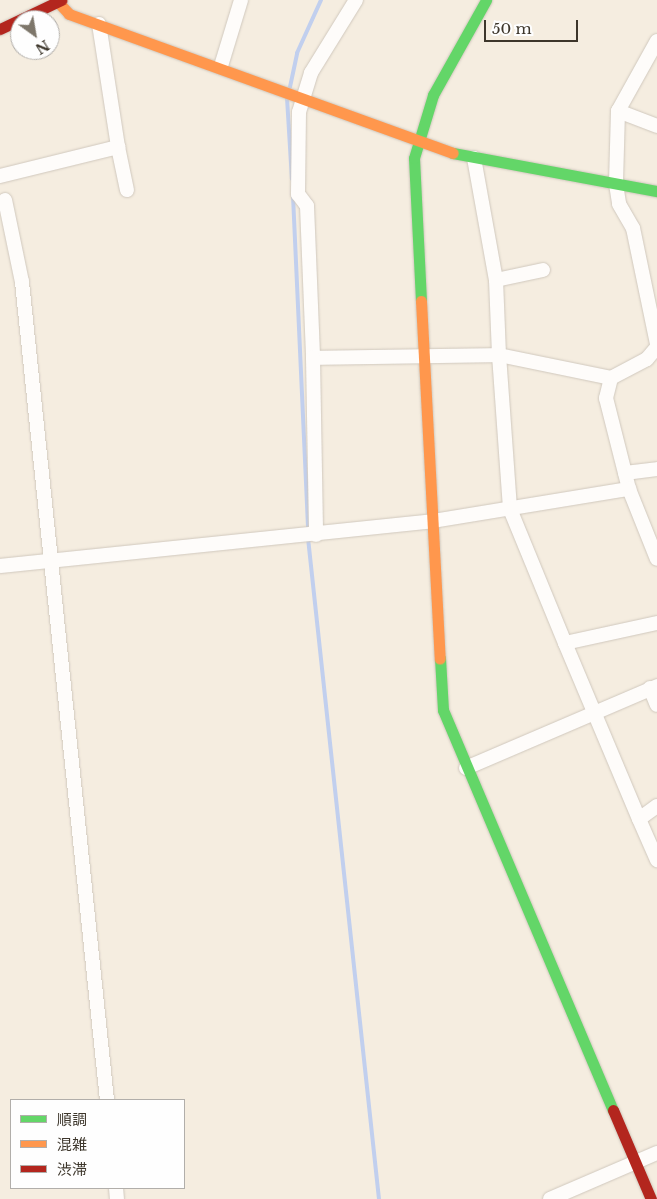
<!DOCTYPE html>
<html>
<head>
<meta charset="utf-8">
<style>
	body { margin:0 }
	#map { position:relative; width:657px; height:1199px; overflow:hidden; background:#f5ede0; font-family:"Libre Baskerville","Noto Sans JP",serif }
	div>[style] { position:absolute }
	.stream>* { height:4px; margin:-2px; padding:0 2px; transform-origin:2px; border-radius:2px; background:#c1cfee }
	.roads { filter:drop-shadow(0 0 1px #d0c8bd) drop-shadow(0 0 1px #d0c8bd) }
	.street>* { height:14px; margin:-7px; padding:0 7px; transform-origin:7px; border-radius:7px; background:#fefcfa }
	.fast>* { height:11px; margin:-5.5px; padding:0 5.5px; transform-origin:5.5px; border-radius:5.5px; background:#63d668 }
	.slow>* { height:11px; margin:-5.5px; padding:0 5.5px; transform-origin:5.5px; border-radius:5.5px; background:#ff974d }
	.jam>* { height:11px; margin:-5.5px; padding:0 5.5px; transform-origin:5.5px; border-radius:5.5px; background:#b3261e }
	span { translate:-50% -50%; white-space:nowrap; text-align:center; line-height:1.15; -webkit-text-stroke:5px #fefefe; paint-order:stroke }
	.legend { position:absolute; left:10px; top:1099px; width:175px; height:90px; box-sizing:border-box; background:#fefefe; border:1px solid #b1aeaa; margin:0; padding:6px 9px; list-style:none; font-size:15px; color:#3d362b }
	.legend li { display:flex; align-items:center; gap:10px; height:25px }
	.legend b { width:25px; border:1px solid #b1aeaa }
	.north { position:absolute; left:10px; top:10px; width:50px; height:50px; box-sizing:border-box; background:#fefefe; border:1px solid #b1aeaa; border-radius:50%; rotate:148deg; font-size:14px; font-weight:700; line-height:20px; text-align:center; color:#3d362b }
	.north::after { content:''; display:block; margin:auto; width:18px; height:22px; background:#7d766a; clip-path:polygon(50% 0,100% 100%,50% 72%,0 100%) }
	.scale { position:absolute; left:484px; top:20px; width:94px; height:22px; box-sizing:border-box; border:2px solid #3d362b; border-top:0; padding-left:6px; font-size:15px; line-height:18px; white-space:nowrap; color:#3d362b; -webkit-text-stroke:4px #fefefe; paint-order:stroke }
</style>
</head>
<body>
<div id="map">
	<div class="stream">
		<i style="left:290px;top:87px;width:35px;rotate:-78deg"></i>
		<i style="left:297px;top:53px;width:58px;rotate:-65.6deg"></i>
		<i style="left:287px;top:98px;width:81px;rotate:86.5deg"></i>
		<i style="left:293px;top:196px;width:335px;rotate:87.4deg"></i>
		<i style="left:308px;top:538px;width:665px;rotate:83.87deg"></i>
	</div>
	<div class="roads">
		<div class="street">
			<i style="left:356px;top:0;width:86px;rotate:121.7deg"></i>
			<i style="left:311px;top:73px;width:41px;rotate:107.1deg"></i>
			<i style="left:299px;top:112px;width:82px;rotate:90.7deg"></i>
			<i style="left:298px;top:194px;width:15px;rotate:53deg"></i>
			<i style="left:307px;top:206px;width:152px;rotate:87.7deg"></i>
			<i style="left:313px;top:358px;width:186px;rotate:-0.9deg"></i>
			<i style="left:499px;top:355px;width:154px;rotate:85.9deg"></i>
			<i style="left:510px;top:509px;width:145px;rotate:67.7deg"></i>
			<i style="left:99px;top:24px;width:124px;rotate:81.2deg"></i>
			<i style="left:657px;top:41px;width:80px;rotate:119.1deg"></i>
			<i style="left:618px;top:111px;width:73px;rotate:91.6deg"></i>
			<i style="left:616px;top:184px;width:20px;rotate:81deg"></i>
			<i style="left:619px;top:204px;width:28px;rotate:60deg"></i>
			<i style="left:633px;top:228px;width:118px;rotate:78.3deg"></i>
			<i style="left:221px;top:66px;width:69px;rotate:-73.1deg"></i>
			<i style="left:618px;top:111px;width:42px;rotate:21deg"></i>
			<i style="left:474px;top:158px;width:124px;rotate:79.8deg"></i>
			<i style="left:0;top:176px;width:122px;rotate:-13.8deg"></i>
			<i style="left:118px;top:147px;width:44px;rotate:78.2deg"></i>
			<i style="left:5px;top:200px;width:84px;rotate:78.3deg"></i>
			<i style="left:22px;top:282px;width:822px;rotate:84.07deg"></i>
			<i style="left:543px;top:270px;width:48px;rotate:168deg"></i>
			<i style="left:496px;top:280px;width:75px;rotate:87.7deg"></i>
			<i style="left:499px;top:355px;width:114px;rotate:11.6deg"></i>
			<i style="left:657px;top:347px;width:16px;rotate:130deg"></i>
			<i style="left:647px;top:359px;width:41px;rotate:152.2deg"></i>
			<i style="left:611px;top:378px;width:21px;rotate:104deg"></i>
			<i style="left:606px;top:398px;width:94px;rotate:75.8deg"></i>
			<i style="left:629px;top:489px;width:75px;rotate:68.2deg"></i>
			<i style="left:313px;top:358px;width:177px;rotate:89deg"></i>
			<i style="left:625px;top:473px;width:32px;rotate:-7deg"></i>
			<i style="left:0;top:566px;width:435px;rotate:-5.9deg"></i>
			<i style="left:433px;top:521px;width:199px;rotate:-9.3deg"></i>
			<i style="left:650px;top:688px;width:18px;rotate:68deg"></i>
			<i style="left:466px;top:768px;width:208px;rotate:-23.2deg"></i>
			<i style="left:657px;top:806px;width:22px;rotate:144deg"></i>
			<i style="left:639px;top:819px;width:45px;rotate:66.3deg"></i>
			<i style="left:639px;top:819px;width:191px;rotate:-112.8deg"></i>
			<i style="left:565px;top:643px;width:94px;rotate:-12.3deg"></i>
			<i style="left:116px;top:1188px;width:11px;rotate:85deg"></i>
			<i style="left:550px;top:1199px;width:116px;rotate:-23.3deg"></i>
		</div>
		<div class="fast">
			<i style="left:453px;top:153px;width:208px;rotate:10.6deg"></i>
			<i style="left:421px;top:301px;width:143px;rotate:-92.8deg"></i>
			<i style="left:414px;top:158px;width:66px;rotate:-73.2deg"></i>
			<i style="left:433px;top:95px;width:109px;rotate:-60.8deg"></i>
			<i style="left:440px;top:658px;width:52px;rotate:86.7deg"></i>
			<i style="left:443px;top:710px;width:435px;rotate:67deg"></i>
		</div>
		<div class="slow">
			<i style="left:58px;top:2px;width:16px;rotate:47deg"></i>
			<i style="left:69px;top:14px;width:408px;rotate:19.9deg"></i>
			<i style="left:421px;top:301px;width:358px;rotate:87deg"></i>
		</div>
		<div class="jam">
			<i style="left:0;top:29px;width:68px;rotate:-25.4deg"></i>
			<i style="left:613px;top:1110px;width:97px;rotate:66.9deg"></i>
		</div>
	</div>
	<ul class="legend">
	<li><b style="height:6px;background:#63d668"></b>順調</li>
	<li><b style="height:6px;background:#ff974d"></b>混雑</li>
	<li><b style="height:6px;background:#b3261e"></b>渋滞</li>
	</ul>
	<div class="north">N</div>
	<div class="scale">50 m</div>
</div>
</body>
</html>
